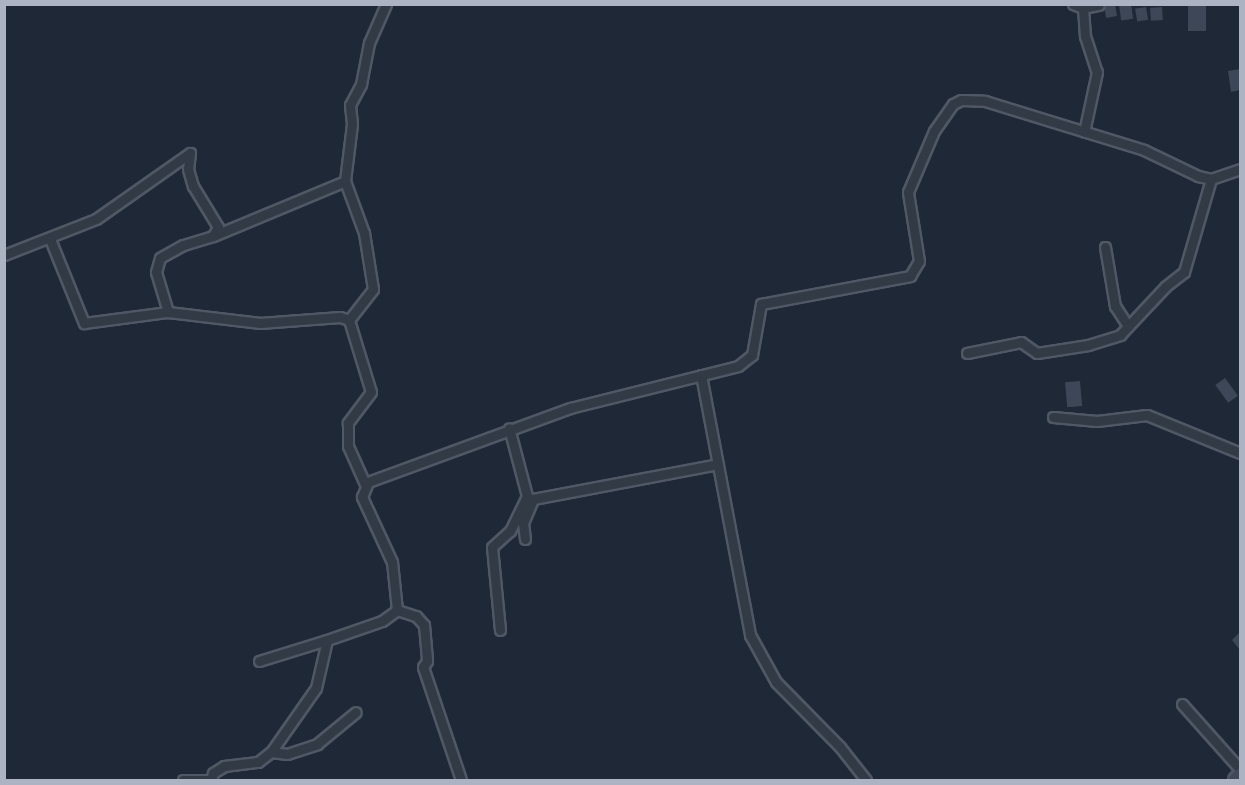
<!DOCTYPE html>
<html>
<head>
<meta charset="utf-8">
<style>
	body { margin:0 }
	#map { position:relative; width:1245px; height:785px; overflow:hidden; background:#1f2836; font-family:Roboto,sans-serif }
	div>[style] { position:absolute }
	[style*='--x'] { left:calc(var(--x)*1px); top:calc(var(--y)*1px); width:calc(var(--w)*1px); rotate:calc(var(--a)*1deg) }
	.building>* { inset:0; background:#3d4758; transform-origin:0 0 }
	.roads { filter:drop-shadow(2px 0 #505765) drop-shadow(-2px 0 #505765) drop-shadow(0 2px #505765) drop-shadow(0 -2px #505765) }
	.street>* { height:9px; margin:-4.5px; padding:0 4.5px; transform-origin:4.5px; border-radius:4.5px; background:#323a46 }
	.secondary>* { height:14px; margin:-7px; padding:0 7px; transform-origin:7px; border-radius:7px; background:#404859 }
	span { translate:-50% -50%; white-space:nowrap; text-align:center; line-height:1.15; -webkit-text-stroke:6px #181f2b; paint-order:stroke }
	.frame { position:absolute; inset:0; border:6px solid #acb4c4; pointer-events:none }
</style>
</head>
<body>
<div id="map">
	<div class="building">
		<div style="clip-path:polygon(1104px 4px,1115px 4px,1117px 16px,1106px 18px)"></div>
		<div style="left:1131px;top:4px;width:15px;height:12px;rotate:82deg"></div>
		<div style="left:1188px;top:4px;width:18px;height:27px"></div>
		<div style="left:1146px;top:7px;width:13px;height:11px;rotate:81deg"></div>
		<div style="left:1162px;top:7px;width:13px;height:12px;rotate:86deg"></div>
		<div style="clip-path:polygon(1240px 69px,1240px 90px,1231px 92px,1228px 71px)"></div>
		<div style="left:1225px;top:378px;width:22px;height:12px;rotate:54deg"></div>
		<div style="left:1080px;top:381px;width:25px;height:15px;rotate:85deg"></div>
		<div style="clip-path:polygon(1240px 632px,1240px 650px,1232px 640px)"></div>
	</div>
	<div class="roads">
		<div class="street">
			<div style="--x:1073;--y:4;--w:11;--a:22"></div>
			<div style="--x:1083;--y:8;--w:28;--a:86"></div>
			<div style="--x:1085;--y:36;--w:38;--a:72"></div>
			<div style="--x:1097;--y:72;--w:61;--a:102.2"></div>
			<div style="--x:1083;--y:8;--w:16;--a:-11"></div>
			<div style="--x:213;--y:236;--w:143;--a:-22.6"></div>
			<div style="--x:50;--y:239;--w:91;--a:68"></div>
			<div style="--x:84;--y:323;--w:85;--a:-7.5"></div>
			<div style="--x:168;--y:312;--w:93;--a:6.8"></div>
			<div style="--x:260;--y:323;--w:80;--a:-4.3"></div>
			<div style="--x:340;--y:317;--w:9;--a:18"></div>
			<div style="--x:349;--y:320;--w:75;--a:73"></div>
			<div style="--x:371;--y:392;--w:39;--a:127"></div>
			<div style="--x:348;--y:423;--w:23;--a:90"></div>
			<div style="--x:348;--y:446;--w:42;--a:65.9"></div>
			<div style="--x:1105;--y:247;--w:60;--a:80.4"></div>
			<div style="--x:1115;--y:306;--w:24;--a:57"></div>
			<div style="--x:4;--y:255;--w:99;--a:-21.4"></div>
			<div style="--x:96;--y:219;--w:115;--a:-35.1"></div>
			<div style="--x:190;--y:153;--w:16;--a:97"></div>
			<div style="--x:188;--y:169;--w:18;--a:74"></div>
			<div style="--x:193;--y:186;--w:48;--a:58.6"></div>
			<div style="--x:218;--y:227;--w:10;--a:119"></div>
			<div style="--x:213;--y:236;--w:31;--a:163"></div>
			<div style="--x:183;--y:245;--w:26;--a:151"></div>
			<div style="--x:160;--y:258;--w:15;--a:106"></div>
			<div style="--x:156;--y:272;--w:42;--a:73.3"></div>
			<div style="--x:349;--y:320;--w:39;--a:-52"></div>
			<div style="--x:373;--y:289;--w:57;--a:-99.1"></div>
			<div style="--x:364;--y:233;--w:55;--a:-110.1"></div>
			<div style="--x:345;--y:181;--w:57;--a:-83"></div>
			<div style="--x:352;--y:124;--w:19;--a:-96"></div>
			<div style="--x:350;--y:105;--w:24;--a:-62"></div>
			<div style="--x:361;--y:84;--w:42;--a:-79"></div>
			<div style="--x:369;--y:43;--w:43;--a:-66.4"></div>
			<div style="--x:967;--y:353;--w:55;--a:-11.5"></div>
			<div style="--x:1021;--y:342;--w:19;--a:35"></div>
			<div style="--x:1037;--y:353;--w:52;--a:-8.9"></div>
			<div style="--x:1088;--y:345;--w:34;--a:-17"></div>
			<div style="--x:1120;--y:335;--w:67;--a:-46.8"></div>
			<div style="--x:1166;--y:286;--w:23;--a:-38"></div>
			<div style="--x:1184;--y:272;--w:97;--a:-73.8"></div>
			<div style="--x:701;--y:375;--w:265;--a:79.3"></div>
			<div style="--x:750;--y:635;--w:54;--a:61"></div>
			<div style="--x:776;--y:682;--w:91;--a:45.4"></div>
			<div style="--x:840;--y:747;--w:42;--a:51.8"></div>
			<div style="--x:1053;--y:417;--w:44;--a:5.2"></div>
			<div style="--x:1097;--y:421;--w:50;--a:-6.8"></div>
			<div style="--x:1147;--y:415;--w:100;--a:22.2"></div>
			<div style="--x:525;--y:539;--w:16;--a:-97"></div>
			<div style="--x:523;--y:523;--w:26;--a:-67"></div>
			<div style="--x:533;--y:499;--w:188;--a:-10.7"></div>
			<div style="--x:397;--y:610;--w:20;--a:18"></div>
			<div style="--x:416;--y:616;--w:12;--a:48"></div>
			<div style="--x:424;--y:625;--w:36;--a:85"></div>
			<div style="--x:427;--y:661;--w:7;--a:124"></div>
			<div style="--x:423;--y:667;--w:119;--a:71.4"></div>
			<div style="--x:500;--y:630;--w:83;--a:-95.5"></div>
			<div style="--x:492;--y:547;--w:24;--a:-42"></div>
			<div style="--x:510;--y:531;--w:39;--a:-64"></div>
			<div style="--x:527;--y:496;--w:70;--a:-104.8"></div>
			<div style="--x:259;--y:661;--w:71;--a:-17.2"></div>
			<div style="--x:1182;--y:704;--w:87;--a:48.3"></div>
			<div style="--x:271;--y:752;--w:16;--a:7"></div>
			<div style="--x:287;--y:754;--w:32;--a:-18"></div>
			<div style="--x:317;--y:744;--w:50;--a:-39.4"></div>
			<div style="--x:183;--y:780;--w:27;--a:0"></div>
			<div style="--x:211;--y:780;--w:7;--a:-74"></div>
			<div style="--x:213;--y:773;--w:13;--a:-32"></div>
			<div style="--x:224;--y:766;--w:34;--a:-7"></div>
			<div style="--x:258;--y:762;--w:16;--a:-38"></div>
			<div style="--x:271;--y:752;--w:78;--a:-54.9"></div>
			<div style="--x:316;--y:688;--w:49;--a:-77.1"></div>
			<div style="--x:327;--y:640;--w:58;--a:-19.1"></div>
			<div style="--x:382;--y:621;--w:19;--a:-36"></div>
			<div style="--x:397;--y:610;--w:48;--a:-95.9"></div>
			<div style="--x:392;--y:562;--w:72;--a:-114.8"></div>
			<div style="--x:362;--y:497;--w:16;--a:-68"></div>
			<div style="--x:368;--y:482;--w:215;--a:-20.1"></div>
			<div style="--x:570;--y:408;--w:173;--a:-14"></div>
			<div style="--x:738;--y:366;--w:18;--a:-38"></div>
			<div style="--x:752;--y:355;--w:52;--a:-80"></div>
			<div style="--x:761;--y:304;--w:152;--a:-10.6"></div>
			<div style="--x:910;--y:276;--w:17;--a:-59"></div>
			<div style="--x:919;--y:261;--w:70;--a:-99.1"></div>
			<div style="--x:908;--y:192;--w:66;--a:-66.9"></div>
			<div style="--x:934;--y:131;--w:33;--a:-55"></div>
			<div style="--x:953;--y:104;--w:9;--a:-27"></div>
			<div style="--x:961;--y:100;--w:24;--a:2"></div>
			<div style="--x:985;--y:101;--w:166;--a:17.1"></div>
			<div style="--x:1144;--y:150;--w:60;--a:25.7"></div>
			<div style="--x:1198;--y:176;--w:13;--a:13"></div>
			<div style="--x:1211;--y:179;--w:31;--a:-19"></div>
		</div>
		<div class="secondary">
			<div style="--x:1236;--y:780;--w:6;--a:-45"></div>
		</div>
	</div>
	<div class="frame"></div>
</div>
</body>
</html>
